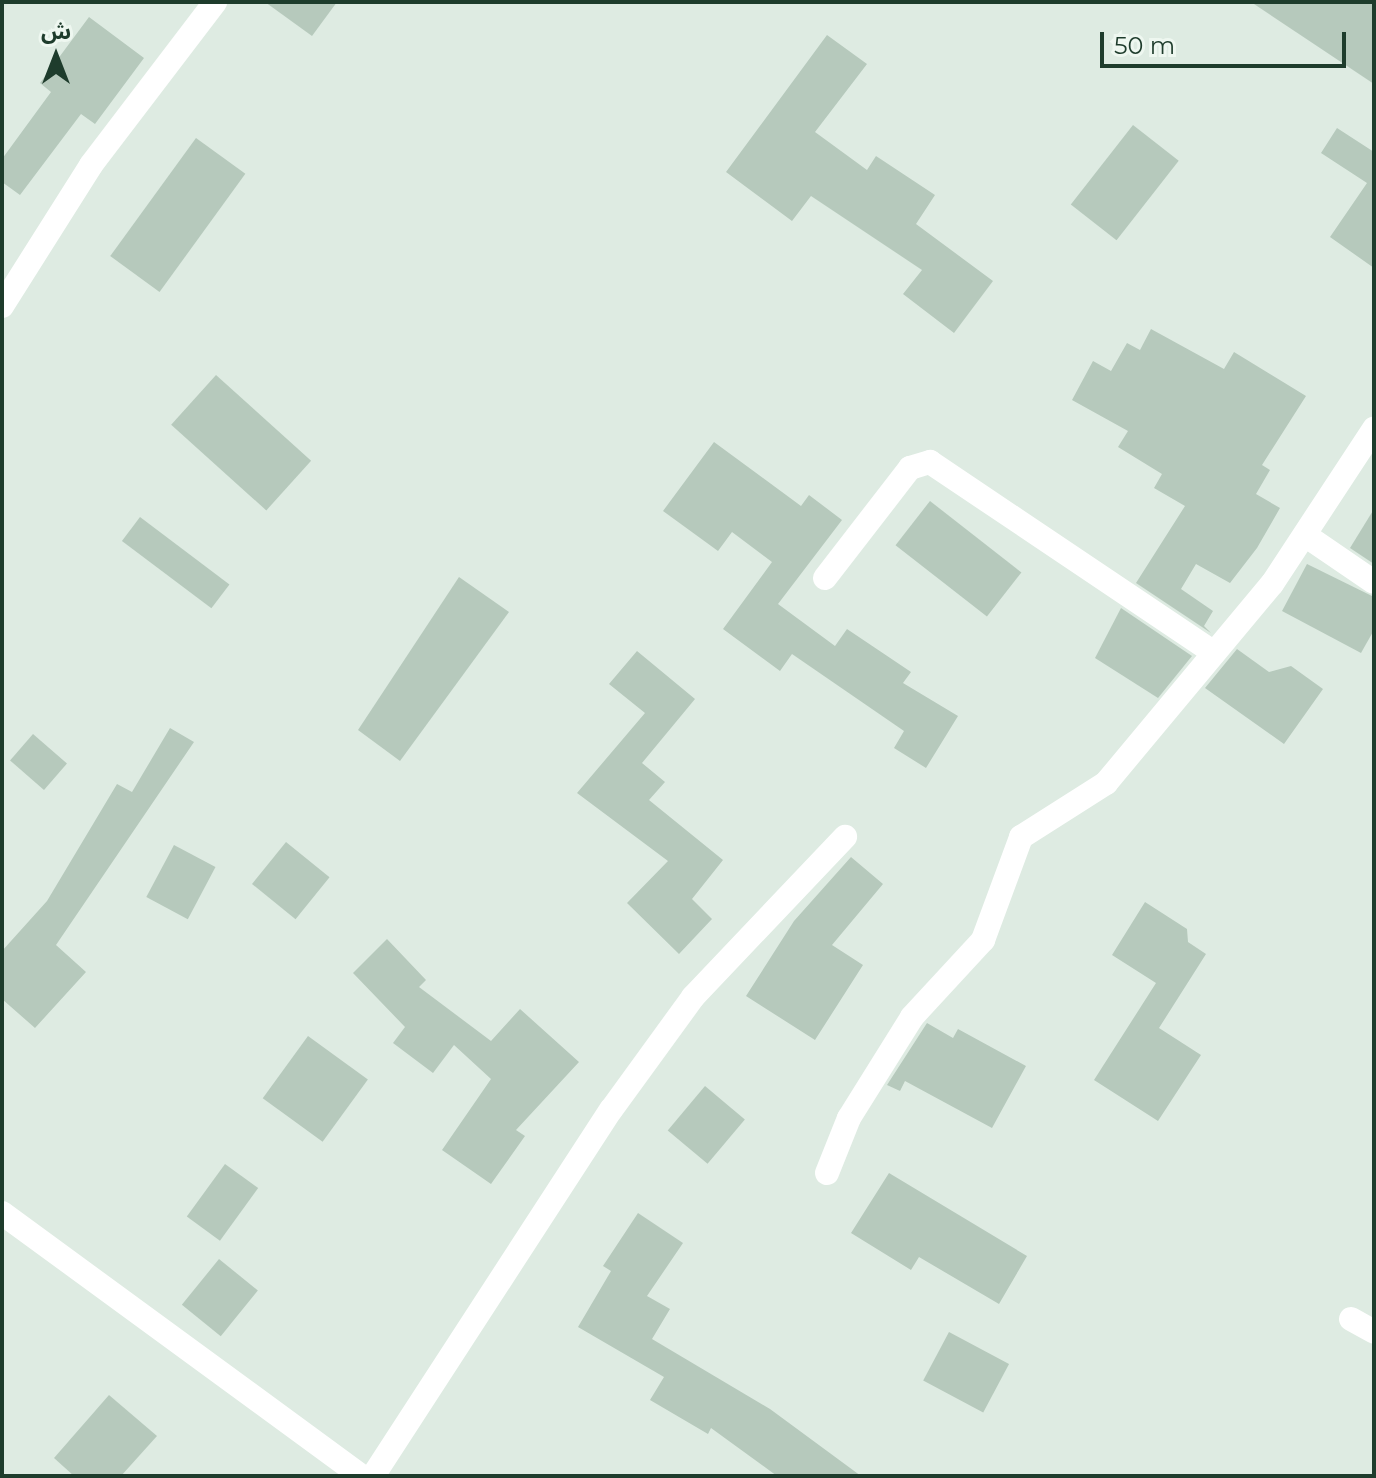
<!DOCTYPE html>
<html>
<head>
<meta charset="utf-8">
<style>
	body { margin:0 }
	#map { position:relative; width:1376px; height:1478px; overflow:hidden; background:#deebe2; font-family:Montserrat,"Noto Sans Arabic",sans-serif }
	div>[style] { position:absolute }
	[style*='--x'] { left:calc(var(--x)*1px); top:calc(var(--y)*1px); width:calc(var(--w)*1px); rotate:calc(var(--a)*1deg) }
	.building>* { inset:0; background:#b6c9bc; transform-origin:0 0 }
	.minor>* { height:24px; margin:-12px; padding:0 12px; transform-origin:12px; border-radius:12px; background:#fff }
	span { translate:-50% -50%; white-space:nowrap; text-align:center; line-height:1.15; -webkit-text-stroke:8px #eef7f0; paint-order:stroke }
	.frame { position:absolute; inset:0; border:4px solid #1e3c2c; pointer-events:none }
	.north { position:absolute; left:16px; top:16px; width:80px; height:80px; -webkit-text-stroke:6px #eef7f0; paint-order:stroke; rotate:0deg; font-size:22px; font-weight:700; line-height:32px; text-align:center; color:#1e3c2c }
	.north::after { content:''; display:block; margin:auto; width:28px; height:36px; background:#1e3c2c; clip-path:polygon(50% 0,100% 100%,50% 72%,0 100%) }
	.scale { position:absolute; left:1100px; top:32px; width:246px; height:36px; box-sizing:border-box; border:4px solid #1e3c2c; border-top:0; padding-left:10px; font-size:24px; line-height:28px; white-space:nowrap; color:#1e3c2c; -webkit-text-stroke:6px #eef7f0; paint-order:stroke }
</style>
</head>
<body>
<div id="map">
	<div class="building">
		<div style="clip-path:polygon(265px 2px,337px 2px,312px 36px)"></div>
		<div style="clip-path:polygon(1251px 2px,1374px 2px,1374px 84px)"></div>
		<div style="clip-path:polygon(89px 17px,144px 58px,95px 124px,81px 114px,20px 195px,2px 182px,2px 159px,51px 92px,40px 83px)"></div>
		<div style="clip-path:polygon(827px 35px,867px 64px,815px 132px,867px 170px,876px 156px,935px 195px,916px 224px,993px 281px,954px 333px,903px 294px,922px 270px,811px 196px,792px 221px,726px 172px)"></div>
		<div style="left:1133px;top:125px;width:58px;height:101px;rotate:38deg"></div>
		<div style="clip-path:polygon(1337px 128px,1374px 152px,1374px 268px,1330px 237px,1367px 183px,1321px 153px)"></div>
		<div style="left:196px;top:138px;width:61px;height:146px;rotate:36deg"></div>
		<div style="clip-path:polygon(1151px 329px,1224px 369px,1234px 352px,1306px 396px,1262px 465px,1270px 470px,1256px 494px,1280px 508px,1257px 548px,1230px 583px,1196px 564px,1181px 589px,1213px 611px,1204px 626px,1211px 633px,1136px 583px,1185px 506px,1154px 488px,1162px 474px,1118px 447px,1128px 431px,1072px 400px,1093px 361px,1111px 371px,1127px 343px,1140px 350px)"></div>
		<div style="left:216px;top:375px;width:128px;height:67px;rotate:42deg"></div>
		<div style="clip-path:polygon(714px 442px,801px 506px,809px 495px,842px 520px,778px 604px,835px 646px,847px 629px,911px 672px,903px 683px,958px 716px,926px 768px,894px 748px,904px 731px,792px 654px,780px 671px,723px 629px,772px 562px,732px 532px,718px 551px,663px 511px)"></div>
		<div style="left:930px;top:501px;width:116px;height:56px;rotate:38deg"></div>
		<div style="clip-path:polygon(1374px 509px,1374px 564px,1350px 548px)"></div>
		<div style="left:140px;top:517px;width:112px;height:30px;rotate:37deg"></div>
		<div style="clip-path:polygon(1307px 564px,1374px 597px,1374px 630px,1361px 653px,1282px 611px)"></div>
		<div style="clip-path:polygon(459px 577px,509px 612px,400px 761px,358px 730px)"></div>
		<div style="clip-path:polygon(1121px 608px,1192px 656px,1158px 698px,1095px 658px)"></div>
		<div style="clip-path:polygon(1237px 649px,1269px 672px,1291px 666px,1323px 689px,1284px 744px,1205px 688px)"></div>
		<div style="clip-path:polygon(637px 651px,695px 699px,642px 763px,665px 782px,649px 800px,723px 860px,692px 899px,712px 919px,679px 954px,627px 903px,668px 861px,577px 793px,645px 713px,609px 684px)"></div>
		<div style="clip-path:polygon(170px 728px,194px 742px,56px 945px,86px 972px,35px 1028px,2px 999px,2px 951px,47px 901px,117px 784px,132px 792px)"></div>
		<div style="left:33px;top:734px;width:45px;height:35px;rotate:41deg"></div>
		<div style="left:286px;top:842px;width:56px;height:54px;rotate:39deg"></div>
		<div style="left:174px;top:845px;width:47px;height:59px;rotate:28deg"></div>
		<div style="clip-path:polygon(851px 857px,883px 884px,832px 945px,863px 965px,815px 1040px,746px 996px,794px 921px)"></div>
		<div style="clip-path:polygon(1145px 902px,1187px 929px,1188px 942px,1206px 954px,1159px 1028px,1201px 1055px,1158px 1121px,1094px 1080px,1156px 983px,1112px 955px)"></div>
		<div style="clip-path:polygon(387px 939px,426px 980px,419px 987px,491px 1041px,520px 1009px,579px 1062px,516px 1130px,525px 1136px,491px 1184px,442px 1150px,491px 1079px,454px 1045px,433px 1073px,393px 1043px,405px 1027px,353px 973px)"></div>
		<div style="clip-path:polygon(927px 1023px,953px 1038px,958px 1029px,1026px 1066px,992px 1128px,905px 1081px,900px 1091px,887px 1085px)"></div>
		<div style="left:308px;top:1036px;width:74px;height:77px;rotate:36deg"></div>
		<div style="left:705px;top:1086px;width:52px;height:58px;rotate:40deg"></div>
		<div style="left:225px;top:1164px;width:41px;height:65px;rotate:36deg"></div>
		<div style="clip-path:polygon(889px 1173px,1027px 1256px,999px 1304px,919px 1257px,911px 1270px,851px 1233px)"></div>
		<div style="clip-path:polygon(638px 1213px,683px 1243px,647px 1296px,670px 1309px,652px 1339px,770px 1409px,861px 1476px,777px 1476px,711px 1428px,708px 1434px,650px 1400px,664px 1377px,578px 1327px,611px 1271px,603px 1266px)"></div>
		<div style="left:219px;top:1259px;width:50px;height:59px;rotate:39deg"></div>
		<div style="left:949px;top:1332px;width:68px;height:55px;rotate:28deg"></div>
		<div style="clip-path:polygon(109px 1395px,157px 1436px,121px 1476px,74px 1476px,54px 1458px)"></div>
	</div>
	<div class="minor">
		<div style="--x:2;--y:306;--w:167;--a:-57.7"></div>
		<div style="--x:91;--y:165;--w:205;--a:-52.7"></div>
		<div style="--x:1305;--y:535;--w:83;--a:34.3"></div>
		<div style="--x:825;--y:578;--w:139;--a:-52.3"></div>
		<div style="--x:910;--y:468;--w:21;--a:-17"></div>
		<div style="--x:930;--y:462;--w:342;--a:33.9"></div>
		<div style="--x:827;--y:1173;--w:59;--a:-68.2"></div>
		<div style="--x:849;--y:1118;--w:119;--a:-58"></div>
		<div style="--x:912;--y:1017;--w:105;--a:-47.3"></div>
		<div style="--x:983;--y:940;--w:110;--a:-69.7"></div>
		<div style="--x:1021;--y:837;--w:101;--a:-32.4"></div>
		<div style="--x:1106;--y:783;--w:259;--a:-50.2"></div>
		<div style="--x:1272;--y:584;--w:186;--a:-56.7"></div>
		<div style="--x:2;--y:1213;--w:445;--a:36.2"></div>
		<div style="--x:1351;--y:1319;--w:26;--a:29"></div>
		<div style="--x:373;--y:1476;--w:437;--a:-57"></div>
		<div style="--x:611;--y:1110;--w:140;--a:-54"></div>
		<div style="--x:693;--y:997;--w:221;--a:-46.5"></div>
	</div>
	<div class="frame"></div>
	<div class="north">ش</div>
	<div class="scale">50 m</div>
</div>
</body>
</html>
